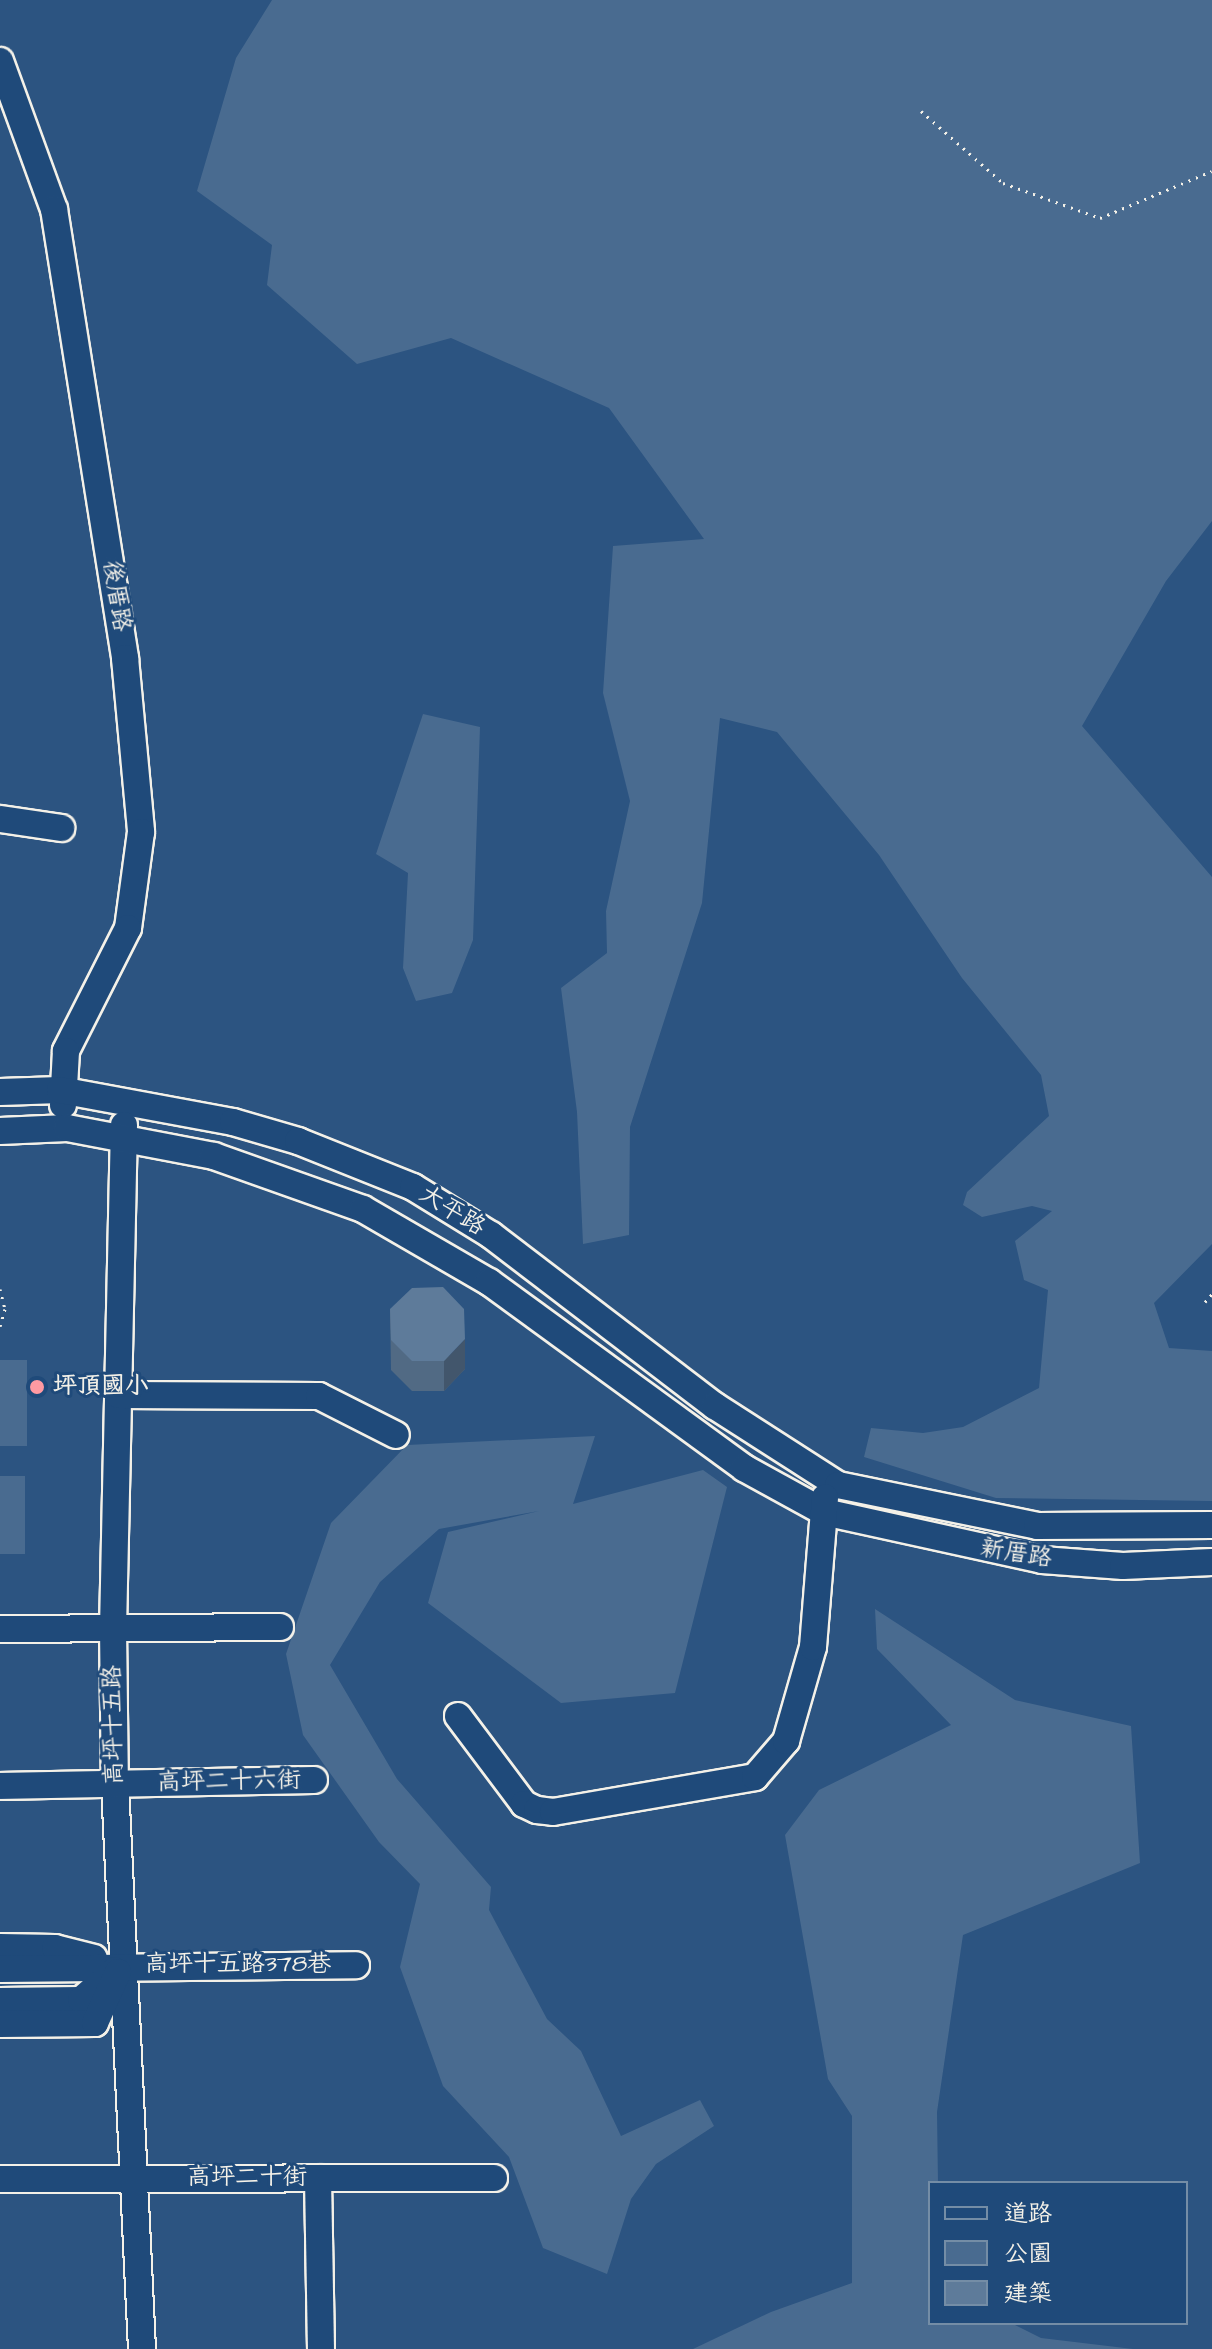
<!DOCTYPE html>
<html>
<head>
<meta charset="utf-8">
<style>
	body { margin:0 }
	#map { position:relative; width:1212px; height:2349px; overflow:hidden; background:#2c5481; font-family:"Architects Daughter","LXGW WenKai TC",sans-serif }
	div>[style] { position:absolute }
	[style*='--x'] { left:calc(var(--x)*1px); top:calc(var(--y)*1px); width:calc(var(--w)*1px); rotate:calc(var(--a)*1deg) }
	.green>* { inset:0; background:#496b90; transform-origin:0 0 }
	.path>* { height:3px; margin-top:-1.5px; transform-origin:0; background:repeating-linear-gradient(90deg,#f4f1e8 0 2px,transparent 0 8px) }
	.roads { filter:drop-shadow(2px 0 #f4f1e8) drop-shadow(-2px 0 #f4f1e8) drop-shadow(0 2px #f4f1e8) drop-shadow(0 -2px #f4f1e8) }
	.minor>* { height:26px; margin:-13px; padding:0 13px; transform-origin:13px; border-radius:13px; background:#1f4a7a }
	.wall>* { inset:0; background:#516a84 }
	.shaded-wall>* { inset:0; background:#42566c }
	.building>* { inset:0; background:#5e7b9a }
	.dots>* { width:22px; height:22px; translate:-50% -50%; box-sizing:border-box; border:4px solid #1f4a7a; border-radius:50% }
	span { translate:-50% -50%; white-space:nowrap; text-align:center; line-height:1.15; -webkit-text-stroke:6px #1f4a7a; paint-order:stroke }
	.street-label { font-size:24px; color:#f4f1e8 }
	.poi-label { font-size:24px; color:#f4f1e8; font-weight:700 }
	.left { translate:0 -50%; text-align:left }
	.legend { position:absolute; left:928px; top:2181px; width:260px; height:144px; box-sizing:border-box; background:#1f4a7a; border:2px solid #748da6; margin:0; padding:10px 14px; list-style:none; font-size:24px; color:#f4f1e8 }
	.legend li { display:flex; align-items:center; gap:16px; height:40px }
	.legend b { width:40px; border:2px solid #748da6 }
</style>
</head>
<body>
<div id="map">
	<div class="green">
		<div style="clip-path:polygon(272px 0,1212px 0,1212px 521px,1166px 581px,1082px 726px,1212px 877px,1212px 1244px,1154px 1303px,1169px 1348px,1212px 1351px,1212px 1501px,996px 1498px,864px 1457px,871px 1428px,923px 1433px,963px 1427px,1039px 1388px,1048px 1290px,1024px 1280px,1015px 1241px,1052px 1211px,1032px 1206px,982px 1217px,963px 1205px,967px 1192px,1049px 1116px,1041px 1075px,962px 978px,879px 855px,777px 732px,720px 718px,702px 903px,630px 1127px,629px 1235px,583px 1244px,577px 1112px,561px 988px,607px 953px,606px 911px,630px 801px,603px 693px,613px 546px,704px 539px,609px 408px,451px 338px,357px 364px,267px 285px,272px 245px,197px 191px,236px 58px)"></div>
		<div style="clip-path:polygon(423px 714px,480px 727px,473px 940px,452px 993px,416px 1001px,403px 968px,408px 873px,376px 854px)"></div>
		<div style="left:0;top:1360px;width:27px;height:86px"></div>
		<div style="clip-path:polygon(595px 1436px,573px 1504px,703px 1470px,727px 1487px,675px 1693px,561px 1703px,428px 1603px,448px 1532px,539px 1511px,439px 1529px,380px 1582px,330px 1665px,397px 1779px,491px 1887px,489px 1910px,547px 2019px,581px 2051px,621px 2136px,700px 2100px,714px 2126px,656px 2164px,631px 2199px,607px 2274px,543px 2248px,509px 2157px,443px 2086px,400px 1967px,420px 1884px,379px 1842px,303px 1735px,286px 1654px,331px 1523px,407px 1445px)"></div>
		<div style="left:0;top:1476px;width:25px;height:78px"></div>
		<div style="clip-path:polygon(875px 1609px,1015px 1700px,1131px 1726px,1140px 1863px,963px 1935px,937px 2112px,938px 2183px,930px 2183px,930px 2323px,1011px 2323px,1041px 2338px,1133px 2349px,693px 2349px,771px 2312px,852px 2283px,852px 2116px,828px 2079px,785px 1835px,819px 1790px,951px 1725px,877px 1649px)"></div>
	</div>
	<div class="path">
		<div style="--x:921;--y:111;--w:109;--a:41.3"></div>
		<div style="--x:1003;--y:183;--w:103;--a:19.8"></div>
		<div style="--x:1100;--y:218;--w:121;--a:-22.8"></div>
		<div style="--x:0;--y:1289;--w:21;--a:76"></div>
		<div style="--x:5;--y:1309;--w:18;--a:106"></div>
		<div style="--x:1205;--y:1302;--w:11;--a:-49"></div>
	</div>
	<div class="roads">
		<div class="minor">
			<div style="--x:0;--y:61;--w:158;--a:70"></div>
			<div style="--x:54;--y:209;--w:455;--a:81"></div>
			<div style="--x:125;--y:658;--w:175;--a:84.7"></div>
			<div style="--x:141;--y:832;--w:97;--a:97.7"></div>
			<div style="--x:128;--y:928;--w:138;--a:116.8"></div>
			<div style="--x:66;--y:1051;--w:54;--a:93.2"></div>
			<div style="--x:0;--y:819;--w:62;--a:8.4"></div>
			<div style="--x:0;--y:1092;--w:60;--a:-1.9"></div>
			<div style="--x:60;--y:1090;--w:176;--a:10.5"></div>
			<div style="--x:233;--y:1122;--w:68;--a:16.3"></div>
			<div style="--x:298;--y:1141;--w:124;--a:21.8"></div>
			<div style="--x:413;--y:1187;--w:92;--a:31.6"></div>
			<div style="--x:491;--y:1235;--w:282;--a:37.4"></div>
			<div style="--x:715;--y:1406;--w:146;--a:32.7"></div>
			<div style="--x:838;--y:1485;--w:203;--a:11.6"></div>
			<div style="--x:1037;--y:1526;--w:175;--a:-0.3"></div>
			<div style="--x:124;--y:1125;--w:503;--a:91.25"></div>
			<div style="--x:113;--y:1628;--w:157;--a:89.3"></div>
			<div style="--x:115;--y:1785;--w:565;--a:87.26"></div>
			<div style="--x:0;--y:1131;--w:67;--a:-2.6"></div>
			<div style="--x:67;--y:1128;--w:150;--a:10.8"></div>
			<div style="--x:214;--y:1156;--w:158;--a:19.6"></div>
			<div style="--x:363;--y:1209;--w:146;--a:30.1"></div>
			<div style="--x:489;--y:1282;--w:316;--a:36.1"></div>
			<div style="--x:744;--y:1468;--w:91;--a:28.8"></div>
			<div style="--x:824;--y:1512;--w:223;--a:12.4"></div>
			<div style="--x:1042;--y:1560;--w:81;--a:4.2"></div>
			<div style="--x:1123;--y:1566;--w:89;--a:-2.6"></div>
			<div style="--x:119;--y:1395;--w:200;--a:0.3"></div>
			<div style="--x:319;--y:1396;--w:86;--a:26.9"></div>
			<div style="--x:0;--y:1629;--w:280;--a:-0.4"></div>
			<div style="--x:458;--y:1716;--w:110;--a:53.1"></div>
			<div style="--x:524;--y:1804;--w:14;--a:25"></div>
			<div style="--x:537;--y:1810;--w:16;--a:7"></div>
			<div style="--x:553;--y:1812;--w:205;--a:-9.8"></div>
			<div style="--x:755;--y:1777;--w:48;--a:-49.3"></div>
			<div style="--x:786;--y:1741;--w:98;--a:-74"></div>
			<div style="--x:813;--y:1647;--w:150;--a:-85.4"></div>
			<div style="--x:0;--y:1786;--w:314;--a:-1.1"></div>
			<div style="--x:0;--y:1947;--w:55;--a:1"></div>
			<div style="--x:55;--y:1948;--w:40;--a:14.4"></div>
			<div style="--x:0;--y:1969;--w:356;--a:-0.6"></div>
			<div style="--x:0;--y:2001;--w:81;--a:-0.7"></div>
			<div style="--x:81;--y:2000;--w:45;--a:-41.4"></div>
			<div style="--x:0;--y:2024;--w:95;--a:-0.6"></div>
			<div style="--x:95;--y:2023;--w:56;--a:-65.7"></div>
			<div style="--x:318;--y:2178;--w:171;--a:89"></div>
			<div style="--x:0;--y:2179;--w:494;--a:-0.1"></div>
		</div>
	</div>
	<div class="wall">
		<div style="clip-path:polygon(390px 1309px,465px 1369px,444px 1391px,412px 1391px,391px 1370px)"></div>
	</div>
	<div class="shaded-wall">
		<div style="clip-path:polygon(465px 1339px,465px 1369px,444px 1391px,444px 1361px)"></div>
	</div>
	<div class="building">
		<div style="clip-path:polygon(443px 1287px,464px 1309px,465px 1339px,444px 1361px,412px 1361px,391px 1340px,390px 1309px,412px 1288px)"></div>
	</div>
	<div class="dots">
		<div style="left:37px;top:1387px;background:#ff9aa2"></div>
	</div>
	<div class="street-label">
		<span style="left:116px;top:596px;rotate:81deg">後厝路</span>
		<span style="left:452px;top:1211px;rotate:32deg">大平路</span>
		<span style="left:1016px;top:1554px;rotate:9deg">新厝路</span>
		<span style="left:114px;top:1725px;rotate:-91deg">高坪十五路</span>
		<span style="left:229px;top:1782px;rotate:-1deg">高坪二十六街</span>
		<span style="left:238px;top:1965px">高坪十五路378巷</span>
		<span style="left:247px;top:2178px">高坪二十街</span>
	</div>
	<div class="poi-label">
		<span class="left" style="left:53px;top:1387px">坪頂國小</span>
	</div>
	<ul class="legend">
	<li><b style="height:10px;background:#1f4a7a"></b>道路</li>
	<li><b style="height:22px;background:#496b90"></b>公園</li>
	<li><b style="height:22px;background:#5e7b9a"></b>建築</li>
	</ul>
</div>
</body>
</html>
